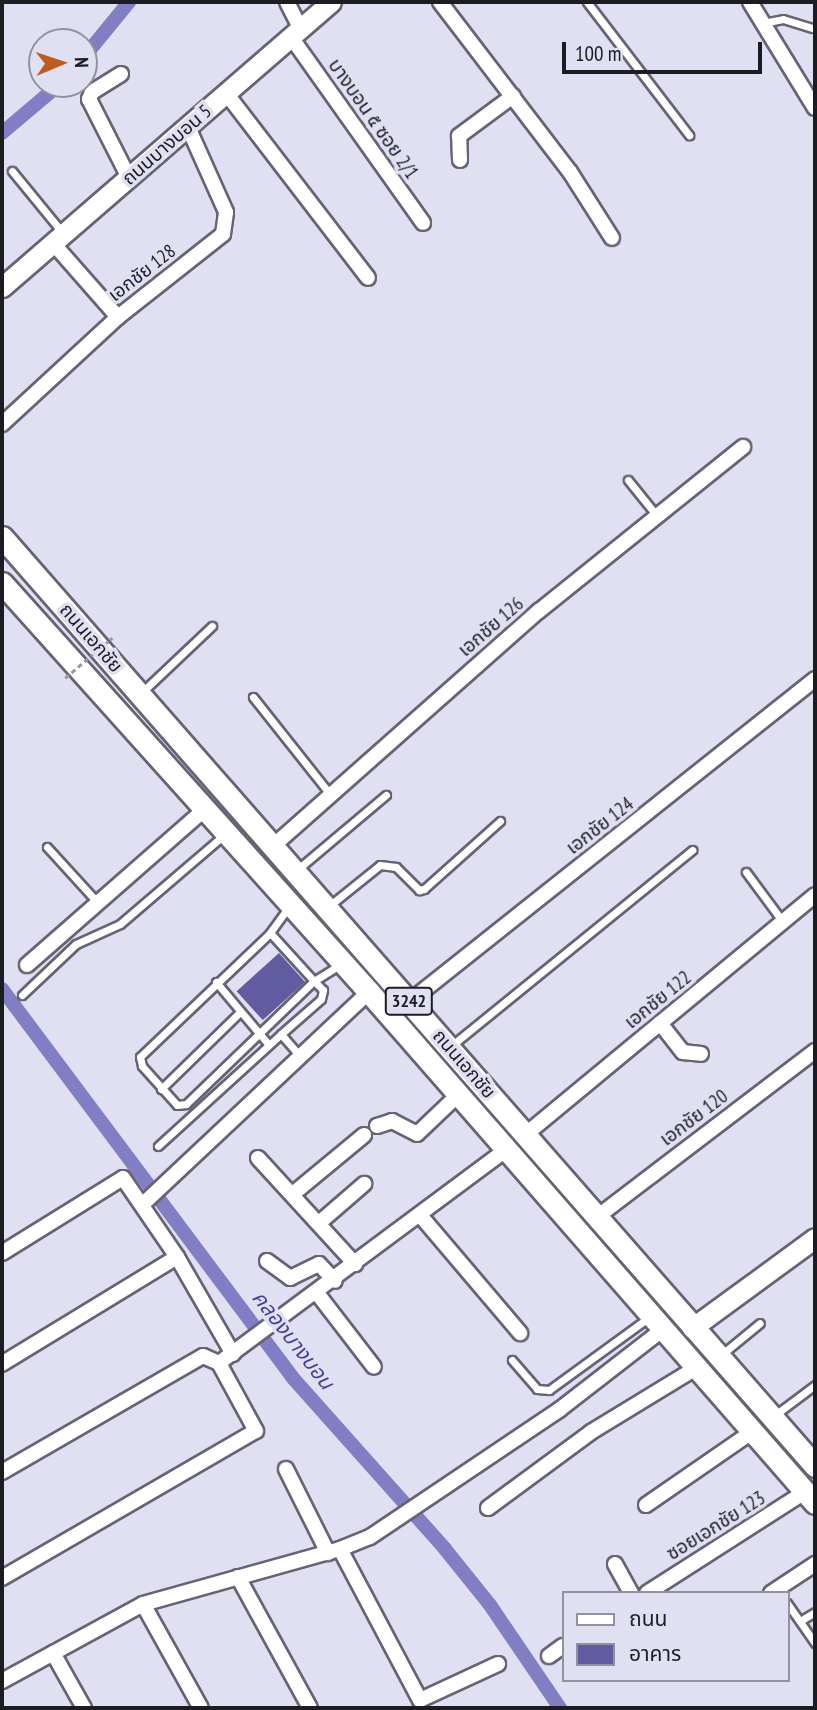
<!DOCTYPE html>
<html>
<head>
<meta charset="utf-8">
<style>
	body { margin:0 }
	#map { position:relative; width:817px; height:1710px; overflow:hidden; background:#e0e0f2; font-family:"PT Sans Narrow","Noto Sans Thai",sans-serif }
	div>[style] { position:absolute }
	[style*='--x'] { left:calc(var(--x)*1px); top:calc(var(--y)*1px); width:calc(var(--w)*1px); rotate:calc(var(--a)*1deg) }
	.canal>* { height:14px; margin:-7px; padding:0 7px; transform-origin:7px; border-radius:7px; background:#827ec4 }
	.building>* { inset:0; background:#615ca0; transform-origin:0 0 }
	.roads { filter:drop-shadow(2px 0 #646473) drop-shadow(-2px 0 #646473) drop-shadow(0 2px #646473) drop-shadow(0 -2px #646473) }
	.lane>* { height:7px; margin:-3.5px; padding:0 3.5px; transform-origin:3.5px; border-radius:3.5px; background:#fff }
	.street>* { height:14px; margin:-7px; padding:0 7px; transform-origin:7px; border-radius:7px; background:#fff }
	.secondary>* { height:19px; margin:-9.5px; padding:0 9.5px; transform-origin:9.5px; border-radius:9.5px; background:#fff }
	.primary>* { height:21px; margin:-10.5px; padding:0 10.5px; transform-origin:10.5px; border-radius:10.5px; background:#fff }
	.path-bridge>* { height:2.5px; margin-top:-1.25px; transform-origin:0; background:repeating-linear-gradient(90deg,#9898a6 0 5px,transparent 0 8.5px) }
	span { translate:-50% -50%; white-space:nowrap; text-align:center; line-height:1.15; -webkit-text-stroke:7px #e0e0f2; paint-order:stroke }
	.shield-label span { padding:2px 5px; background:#e0e0f2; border:2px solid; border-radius:5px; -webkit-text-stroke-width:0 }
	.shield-label { font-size:18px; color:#1c1c23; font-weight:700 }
	.street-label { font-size:19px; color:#1c1c23 }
	.water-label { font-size:21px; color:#4a3e94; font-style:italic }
	.frame { position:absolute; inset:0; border:4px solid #1c1c23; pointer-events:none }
	.legend { position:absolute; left:562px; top:1591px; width:228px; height:91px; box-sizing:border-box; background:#e0e0f2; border:2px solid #92929f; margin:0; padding:9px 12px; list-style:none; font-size:21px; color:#1c1c23 }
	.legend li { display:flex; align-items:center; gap:14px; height:35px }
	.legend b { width:35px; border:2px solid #92929f }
	.north { position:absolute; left:28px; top:28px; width:70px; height:70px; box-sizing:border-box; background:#e0e0f2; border:2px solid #92929f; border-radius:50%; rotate:88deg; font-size:19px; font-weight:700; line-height:28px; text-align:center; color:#1c1c23 }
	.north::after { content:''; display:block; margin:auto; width:24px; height:32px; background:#bd5b21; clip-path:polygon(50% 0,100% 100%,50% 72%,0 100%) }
	.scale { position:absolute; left:562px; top:42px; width:200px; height:32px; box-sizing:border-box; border:4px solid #1c1c23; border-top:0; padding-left:9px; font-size:21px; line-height:24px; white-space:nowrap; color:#1c1c23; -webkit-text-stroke:5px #e0e0f2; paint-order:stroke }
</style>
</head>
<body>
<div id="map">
	<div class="canal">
		<div style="--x:84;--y:57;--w:71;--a:-50.7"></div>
		<div style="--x:2;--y:133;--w:76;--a:-40.2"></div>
		<div style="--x:2;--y:989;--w:484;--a:53.2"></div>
		<div style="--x:292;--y:1377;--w:230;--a:48.3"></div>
		<div style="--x:445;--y:1549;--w:72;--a:51.2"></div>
		<div style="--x:490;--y:1605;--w:125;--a:55.8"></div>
	</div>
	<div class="building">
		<div style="left:279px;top:953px;width:39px;height:57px;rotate:48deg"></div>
	</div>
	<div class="roads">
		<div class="lane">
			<div style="--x:587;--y:2;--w:168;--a:52.5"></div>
			<div style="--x:763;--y:23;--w:20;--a:-11"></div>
			<div style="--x:783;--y:19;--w:31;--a:17"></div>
			<div style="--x:12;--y:171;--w:79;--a:50.7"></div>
			<div style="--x:628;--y:480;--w:46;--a:51.1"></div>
			<div style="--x:140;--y:694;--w:99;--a:-43.4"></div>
			<div style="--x:253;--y:697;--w:124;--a:51.6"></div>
			<div style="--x:47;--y:847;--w:76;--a:47.7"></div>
			<div style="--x:298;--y:869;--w:115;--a:-40.1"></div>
			<div style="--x:746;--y:872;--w:62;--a:53.5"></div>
			<div style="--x:329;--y:906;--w:65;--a:-38.8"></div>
			<div style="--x:380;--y:865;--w:16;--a:7"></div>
			<div style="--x:396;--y:867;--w:33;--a:45"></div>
			<div style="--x:419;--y:890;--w:5;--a:-11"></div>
			<div style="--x:424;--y:889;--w:102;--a:-41.8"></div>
			<div style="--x:269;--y:934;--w:34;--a:-54"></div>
			<div style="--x:216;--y:982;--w:82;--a:49.9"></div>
			<div style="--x:22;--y:995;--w:74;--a:-43.4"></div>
			<div style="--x:76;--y:944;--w:48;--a:-24.4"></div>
			<div style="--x:120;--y:924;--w:137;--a:-40.6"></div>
			<div style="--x:451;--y:1046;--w:311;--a:-39.1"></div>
			<div style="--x:300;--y:1056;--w:29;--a:-131"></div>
			<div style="--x:281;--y:1034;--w:53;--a:-41.2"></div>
			<div style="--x:321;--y:999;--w:9;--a:-77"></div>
			<div style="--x:323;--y:990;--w:13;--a:-135"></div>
			<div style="--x:314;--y:981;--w:62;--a:-132.4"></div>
			<div style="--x:272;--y:935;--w:3;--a:-162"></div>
			<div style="--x:269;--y:934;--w:178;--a:136.4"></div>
			<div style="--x:140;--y:1057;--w:9;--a:77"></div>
			<div style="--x:142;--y:1066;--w:52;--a:48.1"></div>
			<div style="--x:177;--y:1105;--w:9;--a:-6"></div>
			<div style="--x:186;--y:1104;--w:178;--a:-43.9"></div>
			<div style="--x:314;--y:981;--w:31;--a:-32"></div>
			<div style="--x:161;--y:1089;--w:110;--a:-44.3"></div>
			<div style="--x:158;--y:1146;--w:166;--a:-42.3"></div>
			<div style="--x:721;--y:1355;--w:50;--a:-39.4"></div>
			<div style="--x:512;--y:1360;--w:38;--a:49"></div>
			<div style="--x:537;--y:1389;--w:12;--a:5"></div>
			<div style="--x:549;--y:1390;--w:126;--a:-36"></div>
			<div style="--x:775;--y:1415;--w:50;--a:-36.9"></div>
			<div style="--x:787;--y:1603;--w:49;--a:55"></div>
			<div style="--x:800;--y:1621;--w:17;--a:-31"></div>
		</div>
		<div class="street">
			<div style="--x:287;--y:2;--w:30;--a:63"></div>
			<div style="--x:440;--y:2;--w:214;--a:52.6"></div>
			<div style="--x:570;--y:172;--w:78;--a:57.5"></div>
			<div style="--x:750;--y:2;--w:124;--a:58.5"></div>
			<div style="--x:291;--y:37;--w:228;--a:54.6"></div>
			<div style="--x:121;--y:74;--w:34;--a:148"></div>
			<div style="--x:92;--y:92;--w:8;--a:113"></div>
			<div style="--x:89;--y:99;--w:89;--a:63.1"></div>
			<div style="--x:226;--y:93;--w:233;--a:52.5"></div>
			<div style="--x:460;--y:160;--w:24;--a:-92"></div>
			<div style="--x:459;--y:136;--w:67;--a:-36.5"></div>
			<div style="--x:52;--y:242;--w:100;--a:48.7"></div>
			<div style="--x:2;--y:424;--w:158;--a:-42.7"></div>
			<div style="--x:118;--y:317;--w:134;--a:-38.3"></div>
			<div style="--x:223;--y:234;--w:22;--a:-82"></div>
			<div style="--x:226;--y:212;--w:93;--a:-114.1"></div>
			<div style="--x:273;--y:846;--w:355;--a:-41.5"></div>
			<div style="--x:539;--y:611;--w:262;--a:-38.8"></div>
			<div style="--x:27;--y:965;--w:235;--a:-41.2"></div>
			<div style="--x:409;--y:1002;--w:519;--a:-38.5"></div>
			<div style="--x:660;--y:1023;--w:37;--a:52"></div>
			<div style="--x:683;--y:1052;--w:18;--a:6"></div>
			<div style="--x:377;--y:1126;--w:16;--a:-18"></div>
			<div style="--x:392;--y:1121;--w:28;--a:27"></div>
			<div style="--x:417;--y:1134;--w:58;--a:-43.6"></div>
			<div style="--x:525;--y:1135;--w:376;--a:-39.6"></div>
			<div style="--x:258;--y:1158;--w:144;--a:47.5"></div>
			<div style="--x:294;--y:1193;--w:91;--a:-39.6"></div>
			<div style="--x:143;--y:1204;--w:310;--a:-43.2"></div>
			<div style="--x:420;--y:1215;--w:155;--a:49.7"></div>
			<div style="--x:597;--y:1217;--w:274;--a:-37.3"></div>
			<div style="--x:319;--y:1223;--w:60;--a:-40.9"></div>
			<div style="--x:2;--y:1253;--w:142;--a:-31.8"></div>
			<div style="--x:123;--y:1178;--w:96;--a:55.6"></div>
			<div style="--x:177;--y:1257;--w:205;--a:148.6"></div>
			<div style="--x:177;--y:1257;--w:112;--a:60"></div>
			<div style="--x:267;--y:1261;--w:29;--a:36"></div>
			<div style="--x:290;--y:1278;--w:32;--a:-26"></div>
			<div style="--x:319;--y:1264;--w:23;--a:47"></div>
			<div style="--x:317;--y:1293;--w:93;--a:52.4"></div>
			<div style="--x:286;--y:1469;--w:94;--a:63.4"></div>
			<div style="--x:2;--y:1472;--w:232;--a:-30"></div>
			<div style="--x:203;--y:1356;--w:17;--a:24"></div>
			<div style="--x:219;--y:1363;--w:359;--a:-36.6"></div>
			<div style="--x:646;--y:1505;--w:129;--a:-34.6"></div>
			<div style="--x:488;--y:1508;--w:128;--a:-36.4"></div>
			<div style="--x:591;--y:1432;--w:123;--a:-31.4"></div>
			<div style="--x:340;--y:1549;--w:171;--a:62.1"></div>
			<div style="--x:420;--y:1700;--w:86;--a:-24.8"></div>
			<div style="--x:615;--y:1564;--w:33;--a:61"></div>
			<div style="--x:238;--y:1577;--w:149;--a:61.2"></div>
			<div style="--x:2;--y:1578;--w:293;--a:-30.1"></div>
			<div style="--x:256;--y:1431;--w:77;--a:-118.6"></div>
			<div style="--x:647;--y:1593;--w:188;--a:-32.6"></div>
			<div style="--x:771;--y:1593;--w:53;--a:-33.4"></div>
			<div style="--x:143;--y:1604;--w:119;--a:60.9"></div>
			<div style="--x:53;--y:1653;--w:63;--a:60.6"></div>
			<div style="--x:549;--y:1656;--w:17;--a:-36"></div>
			<div style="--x:2;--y:1681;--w:161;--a:-28.6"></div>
			<div style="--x:143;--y:1604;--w:205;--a:-15.6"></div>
			<div style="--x:340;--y:1549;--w:32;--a:-22"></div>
			<div style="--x:370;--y:1537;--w:228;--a:-33.9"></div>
			<div style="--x:559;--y:1410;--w:130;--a:-37.8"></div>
		</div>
		<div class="secondary">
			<div style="--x:2;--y:287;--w:435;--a:-40.9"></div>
			<div style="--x:692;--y:1328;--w:152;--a:-36.2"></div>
		</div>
		<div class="primary">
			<div style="--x:2;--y:537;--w:1235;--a:48.81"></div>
			<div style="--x:2;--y:583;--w:550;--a:48.1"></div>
			<div style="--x:369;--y:992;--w:678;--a:48.89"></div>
		</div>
	</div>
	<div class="path-bridge">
		<div style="--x:65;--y:678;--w:62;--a:-40.4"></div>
	</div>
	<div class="shield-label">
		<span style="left:409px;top:1001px">3242</span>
	</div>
	<div class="street-label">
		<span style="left:373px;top:119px;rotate:55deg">บางบอน ๕ ซอย 2/1</span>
		<span style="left:167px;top:145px;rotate:-41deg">ถนนบางบอน 5</span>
		<span style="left:142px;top:273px;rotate:-38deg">เอกชัย 128</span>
		<span style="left:491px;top:627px;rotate:-41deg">เอกชัย 126</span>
		<span style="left:91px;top:638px;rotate:49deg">ถนนเอกชัย</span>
		<span style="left:600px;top:826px;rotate:-38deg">เอกชัย 124</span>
		<span style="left:658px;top:1000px;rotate:-39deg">เอกชัย 122</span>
		<span style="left:464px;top:1064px;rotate:49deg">ถนนเอกชัย</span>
		<span style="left:694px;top:1118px;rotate:-37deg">เอกชัย 120</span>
		<span style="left:716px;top:1526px;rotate:-32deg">ซอยเอกชัย 123</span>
	</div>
	<div class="water-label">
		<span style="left:293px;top:1340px;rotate:52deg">คลองบางบอน</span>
	</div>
	<div class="frame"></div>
	<ul class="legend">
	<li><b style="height:9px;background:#fff"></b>ถนน</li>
	<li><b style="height:19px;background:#615ca0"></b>อาคาร</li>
	</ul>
	<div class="north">N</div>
	<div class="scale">100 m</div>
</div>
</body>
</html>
